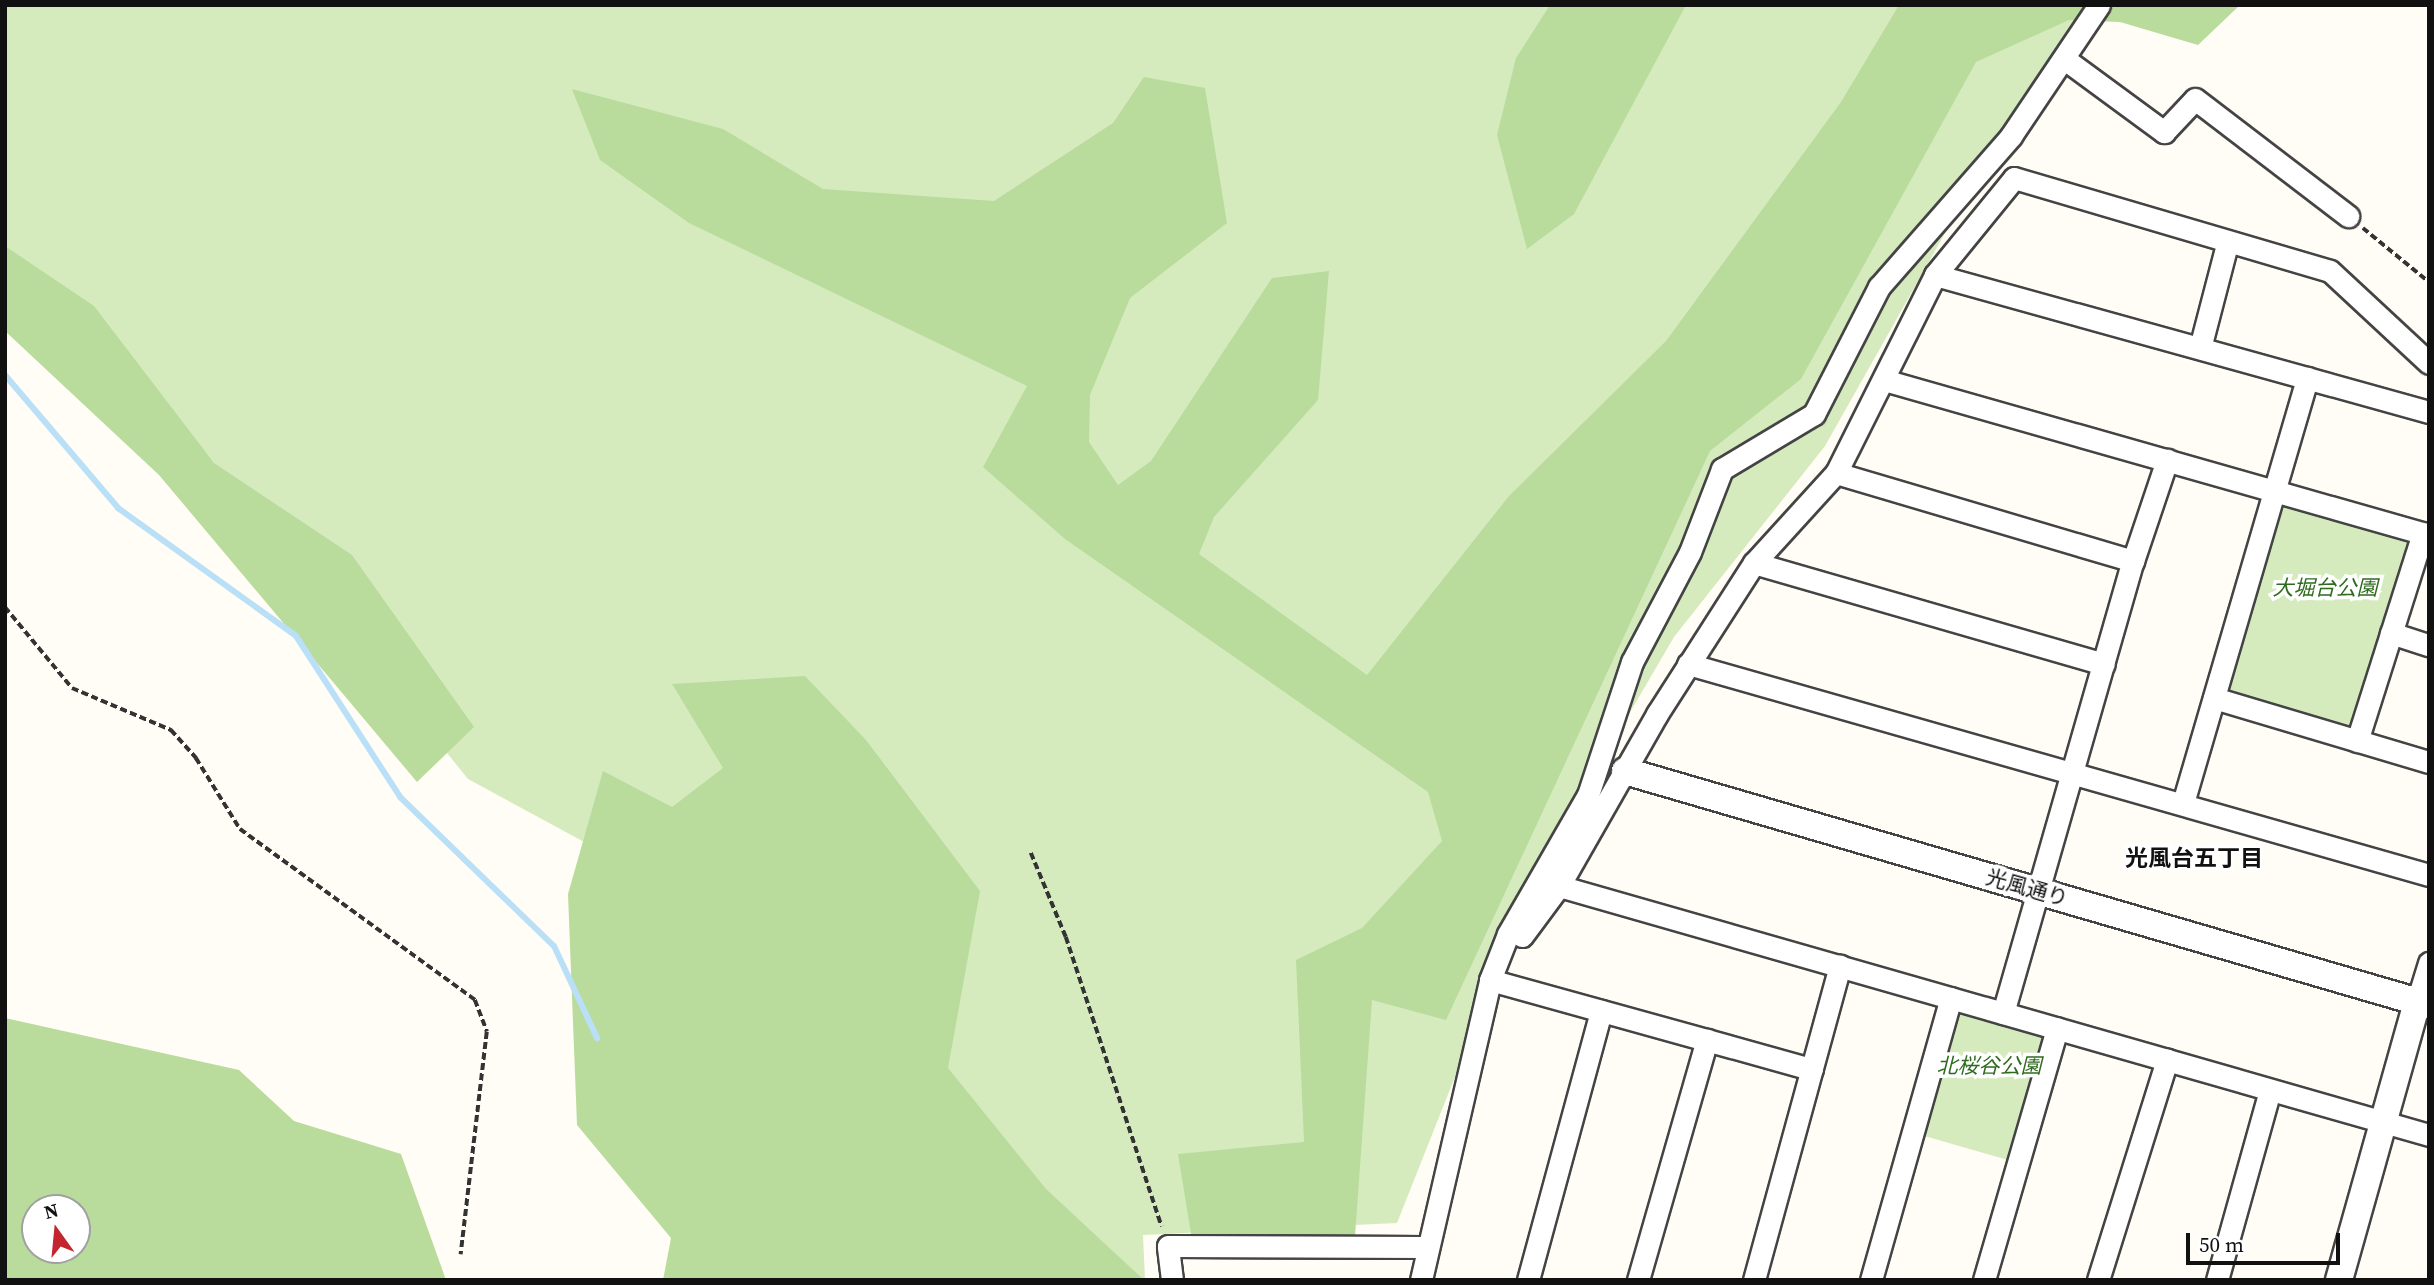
<!DOCTYPE html>
<html>
<head>
<meta charset="utf-8">
<style>
	body { margin:0 }
	#map { position:relative; width:2434px; height:1285px; overflow:hidden; background:#fffdf5; font-family:"Source Serif 4","Noto Sans JP",serif }
	div>[style] { position:absolute }
	[style*='--x'] { left:calc(var(--x)*1px); top:calc(var(--y)*1px); width:calc(var(--w)*1px); rotate:calc(var(--a)*1deg) }
	.green>* { inset:0; background:#d5ebbd; transform-origin:0 0 }
	.forest>* { inset:0; background:#b9dc9c }
	.stream>* { height:6px; margin:-3px; padding:0 3px; transform-origin:3px; border-radius:3px; background:#b9e0f7 }
	.path>* { height:3.5px; margin-top:-1.75px; transform-origin:0; background:repeating-linear-gradient(90deg,#333 0 7px,transparent 0 10.5px) }
	.roads { filter:drop-shadow(2px 0 #444) drop-shadow(-2px 0 #444) drop-shadow(0 2px #444) drop-shadow(0 -2px #444) }
	.minor>* { height:21px; margin:-10.5px; padding:0 10.5px; transform-origin:10.5px; border-radius:10.5px; background:#fff }
	.tertiary>* { height:26px; margin:-13px; padding:0 13px; transform-origin:13px; border-radius:13px; background:#fff }
	span { translate:-50% -50%; white-space:nowrap; text-align:center; line-height:1.15; -webkit-text-stroke:7px #fff; paint-order:stroke }
	.park-label { font-size:21px; color:#2f6b1f; font-style:italic }
	.street-label { font-size:21px; color:#111 }
	.neighbourhood-label { font-size:23px; color:#111; font-weight:700 }
	.frame { position:absolute; inset:0; border:7px solid #111; pointer-events:none }
	.north { position:absolute; left:21px; top:1194px; width:70px; height:70px; box-sizing:border-box; background:#fff; border:2px solid #a0a0a0; border-radius:50%; rotate:345deg; font-size:19px; font-weight:700; line-height:28px; text-align:center; color:#111 }
	.north::after { content:''; display:block; margin:auto; width:24px; height:32px; background:#c4262e; clip-path:polygon(50% 0,100% 100%,50% 72%,0 100%) }
	.scale { position:absolute; left:2186px; top:1233px; width:154px; height:32px; box-sizing:border-box; border:4px solid #111; border-top:0; padding-left:9px; font-size:21px; line-height:24px; white-space:nowrap; color:#111; -webkit-text-stroke:5px #fff; paint-order:stroke }
</style>
</head>
<body>
<div id="map">
	<div class="green">
		<div style="clip-path:polygon(5px 5px,2095px 5px,2010px 118px,1825px 446px,1674px 637px,1535px 875px,1397px 1223px,1143px 1235px,1145px 1280px,742px 1280px,623px 863px,468px 779px,214px 463px,5px 283px)"></div>
		<div style="left:2275px;top:489px;width:154px;height:218px;rotate:17deg"></div>
		<div style="left:1951px;top:998px;width:110px;height:140px;rotate:16deg"></div>
	</div>
	<div class="forest">
		<div style="clip-path:polygon(1550px 5px,1686px 5px,1574px 214px,1527px 249px,1497px 135px,1516px 58px)"></div>
		<div style="clip-path:polygon(1899px 5px,2240px 5px,2198px 45px,2120px 22px,2069px 20px,1976px 62px,1801px 379px,1710px 451px,1446px 1020px,1372px 1000px,1355px 1236px,1191px 1234px,1178px 1154px,1304px 1142px,1296px 960px,1362px 928px,1442px 841px,1428px 792px,1065px 539px,983px 467px,1027px 386px,689px 223px,600px 160px,572px 89px,723px 129px,823px 189px,994px 201px,1113px 123px,1144px 77px,1205px 88px,1227px 223px,1130px 298px,1090px 395px,1089px 442px,1118px 485px,1151px 461px,1272px 278px,1329px 271px,1318px 400px,1214px 517px,1199px 554px,1367px 675px,1509px 496px,1666px 341px,1841px 102px)"></div>
		<div style="clip-path:polygon(5px 246px,94px 306px,214px 463px,352px 555px,474px 727px,417px 782px,159px 475px,5px 331px)"></div>
		<div style="clip-path:polygon(805px 676px,866px 740px,980px 891px,948px 1068px,1046px 1189px,1144px 1280px,663px 1280px,671px 1238px,577px 1125px,568px 894px,603px 771px,672px 807px,723px 768px,672px 684px)"></div>
		<div style="clip-path:polygon(evenodd,5px 1018px,239px 1070px,294px 1121px,401px 1154px,446px 1280px,5px 1280px,5px 1018px,77px 1208px,77px 1250px,35px 1250px,35px 1208px,77px 1208px)"></div>
	</div>
	<div class="stream">
		<div style="--x:5;--y:375;--w:175;--a:49.6"></div>
		<div style="--x:118;--y:508;--w:219;--a:35.7"></div>
		<div style="--x:296;--y:636;--w:192;--a:57.1"></div>
		<div style="--x:400;--y:797;--w:214;--a:44.1"></div>
		<div style="--x:554;--y:946;--w:102;--a:64.9"></div>
	</div>
	<div class="path">
		<div style="--x:2363;--y:228;--w:85;--a:39.3"></div>
		<div style="--x:5;--y:607;--w:105;--a:50.4"></div>
		<div style="--x:72;--y:688;--w:108;--a:23"></div>
		<div style="--x:171;--y:730;--w:38;--a:48"></div>
		<div style="--x:196;--y:758;--w:84;--a:58.2"></div>
		<div style="--x:240;--y:829;--w:291;--a:36"></div>
		<div style="--x:475;--y:1000;--w:34;--a:69"></div>
		<div style="--x:487;--y:1032;--w:224;--a:96.7"></div>
		<div style="--x:1031;--y:853;--w:91;--a:67.4"></div>
		<div style="--x:1066;--y:937;--w:305;--a:71.7"></div>
	</div>
	<div class="roads">
		<div class="minor">
			<div style="--x:2066;--y:60;--w:122;--a:36.3"></div>
			<div style="--x:2164;--y:132;--w:45;--a:-46.8"></div>
			<div style="--x:2195;--y:99;--w:193;--a:37.4"></div>
			<div style="--x:1935;--y:275;--w:513;--a:15.5"></div>
			<div style="--x:2200;--y:348;--w:107;--a:-75.4"></div>
			<div style="--x:1884;--y:380;--w:567;--a:15.88"></div>
			<div style="--x:1836;--y:473;--w:310;--a:16.5"></div>
			<div style="--x:1754;--y:563;--w:364;--a:16.1"></div>
			<div style="--x:2391;--y:633;--w:40;--a:18"></div>
			<div style="--x:1688;--y:664;--w:770;--a:15.89"></div>
			<div style="--x:2214;--y:698;--w:224;--a:16.6"></div>
			<div style="--x:2357;--y:741;--w:218;--a:-72.4"></div>
			<div style="--x:2183;--y:803;--w:443;--a:-73.7"></div>
			<div style="--x:1559;--y:886;--w:905;--a:15.97"></div>
			<div style="--x:1522;--y:936;--w:62;--a:-53.5"></div>
			<div style="--x:1559;--y:886;--w:198;--a:-60.3"></div>
			<div style="--x:1657;--y:714;--w:179;--a:-57.3"></div>
			<div style="--x:1754;--y:563;--w:122;--a:-47.7"></div>
			<div style="--x:1836;--y:473;--w:221;--a:-63.4"></div>
			<div style="--x:1935;--y:275;--w:125;--a:-50.8"></div>
			<div style="--x:2014;--y:178;--w:329;--a:16.4"></div>
			<div style="--x:2330;--y:271;--w:135;--a:42.9"></div>
			<div style="--x:1490;--y:980;--w:334;--a:15.5"></div>
			<div style="--x:2417;--y:1002;--w:41;--a:-72.9"></div>
			<div style="--x:2003;--y:1013;--w:470;--a:-74"></div>
			<div style="--x:2133;--y:561;--w:107;--a:-71.4"></div>
			<div style="--x:1172;--y:1280;--w:34;--a:-97"></div>
			<div style="--x:1168;--y:1246;--w:257;--a:0.2"></div>
			<div style="--x:1421;--y:1280;--w:308;--a:-77"></div>
			<div style="--x:1490;--y:980;--w:49;--a:-68.6"></div>
			<div style="--x:1508;--y:934;--w:160;--a:-60.1"></div>
			<div style="--x:1588;--y:795;--w:140;--a:-71.7"></div>
			<div style="--x:1632;--y:662;--w:124;--a:-62.2"></div>
			<div style="--x:1690;--y:552;--w:89;--a:-68.9"></div>
			<div style="--x:1722;--y:469;--w:107;--a:-30.9"></div>
			<div style="--x:1814;--y:414;--w:143;--a:-62.9"></div>
			<div style="--x:1879;--y:287;--w:201;--a:-48.8"></div>
			<div style="--x:2011;--y:136;--w:158;--a:-56.1"></div>
			<div style="--x:1528;--y:1280;--w:279;--a:-74.8"></div>
			<div style="--x:1638;--y:1280;--w:250;--a:-74"></div>
			<div style="--x:1754;--y:1280;--w:326;--a:-74.7"></div>
			<div style="--x:1871;--y:1280;--w:293;--a:-74.2"></div>
			<div style="--x:1984;--y:1280;--w:262;--a:-73.8"></div>
			<div style="--x:2098;--y:1280;--w:231;--a:-72.6"></div>
			<div style="--x:2217;--y:1280;--w:197;--a:-74.4"></div>
		</div>
		<div class="tertiary">
			<div style="--x:1625;--y:771;--w:837;--a:16.23"></div>
			<div style="--x:2339;--y:1280;--w:289;--a:-74.3"></div>
		</div>
	</div>
	<div class="park-label">
		<span style="left:2325px;top:588px">大堀台公園</span>
		<span style="left:1989px;top:1066px">北桜谷公園</span>
	</div>
	<div class="street-label">
		<span style="left:2027px;top:888px;rotate:16deg">光風通り</span>
	</div>
	<div class="neighbourhood-label">
		<span style="left:2194px;top:858px">光風台五丁目</span>
	</div>
	<div class="frame"></div>
	<div class="north">N</div>
	<div class="scale">50 m</div>
</div>
</body>
</html>
